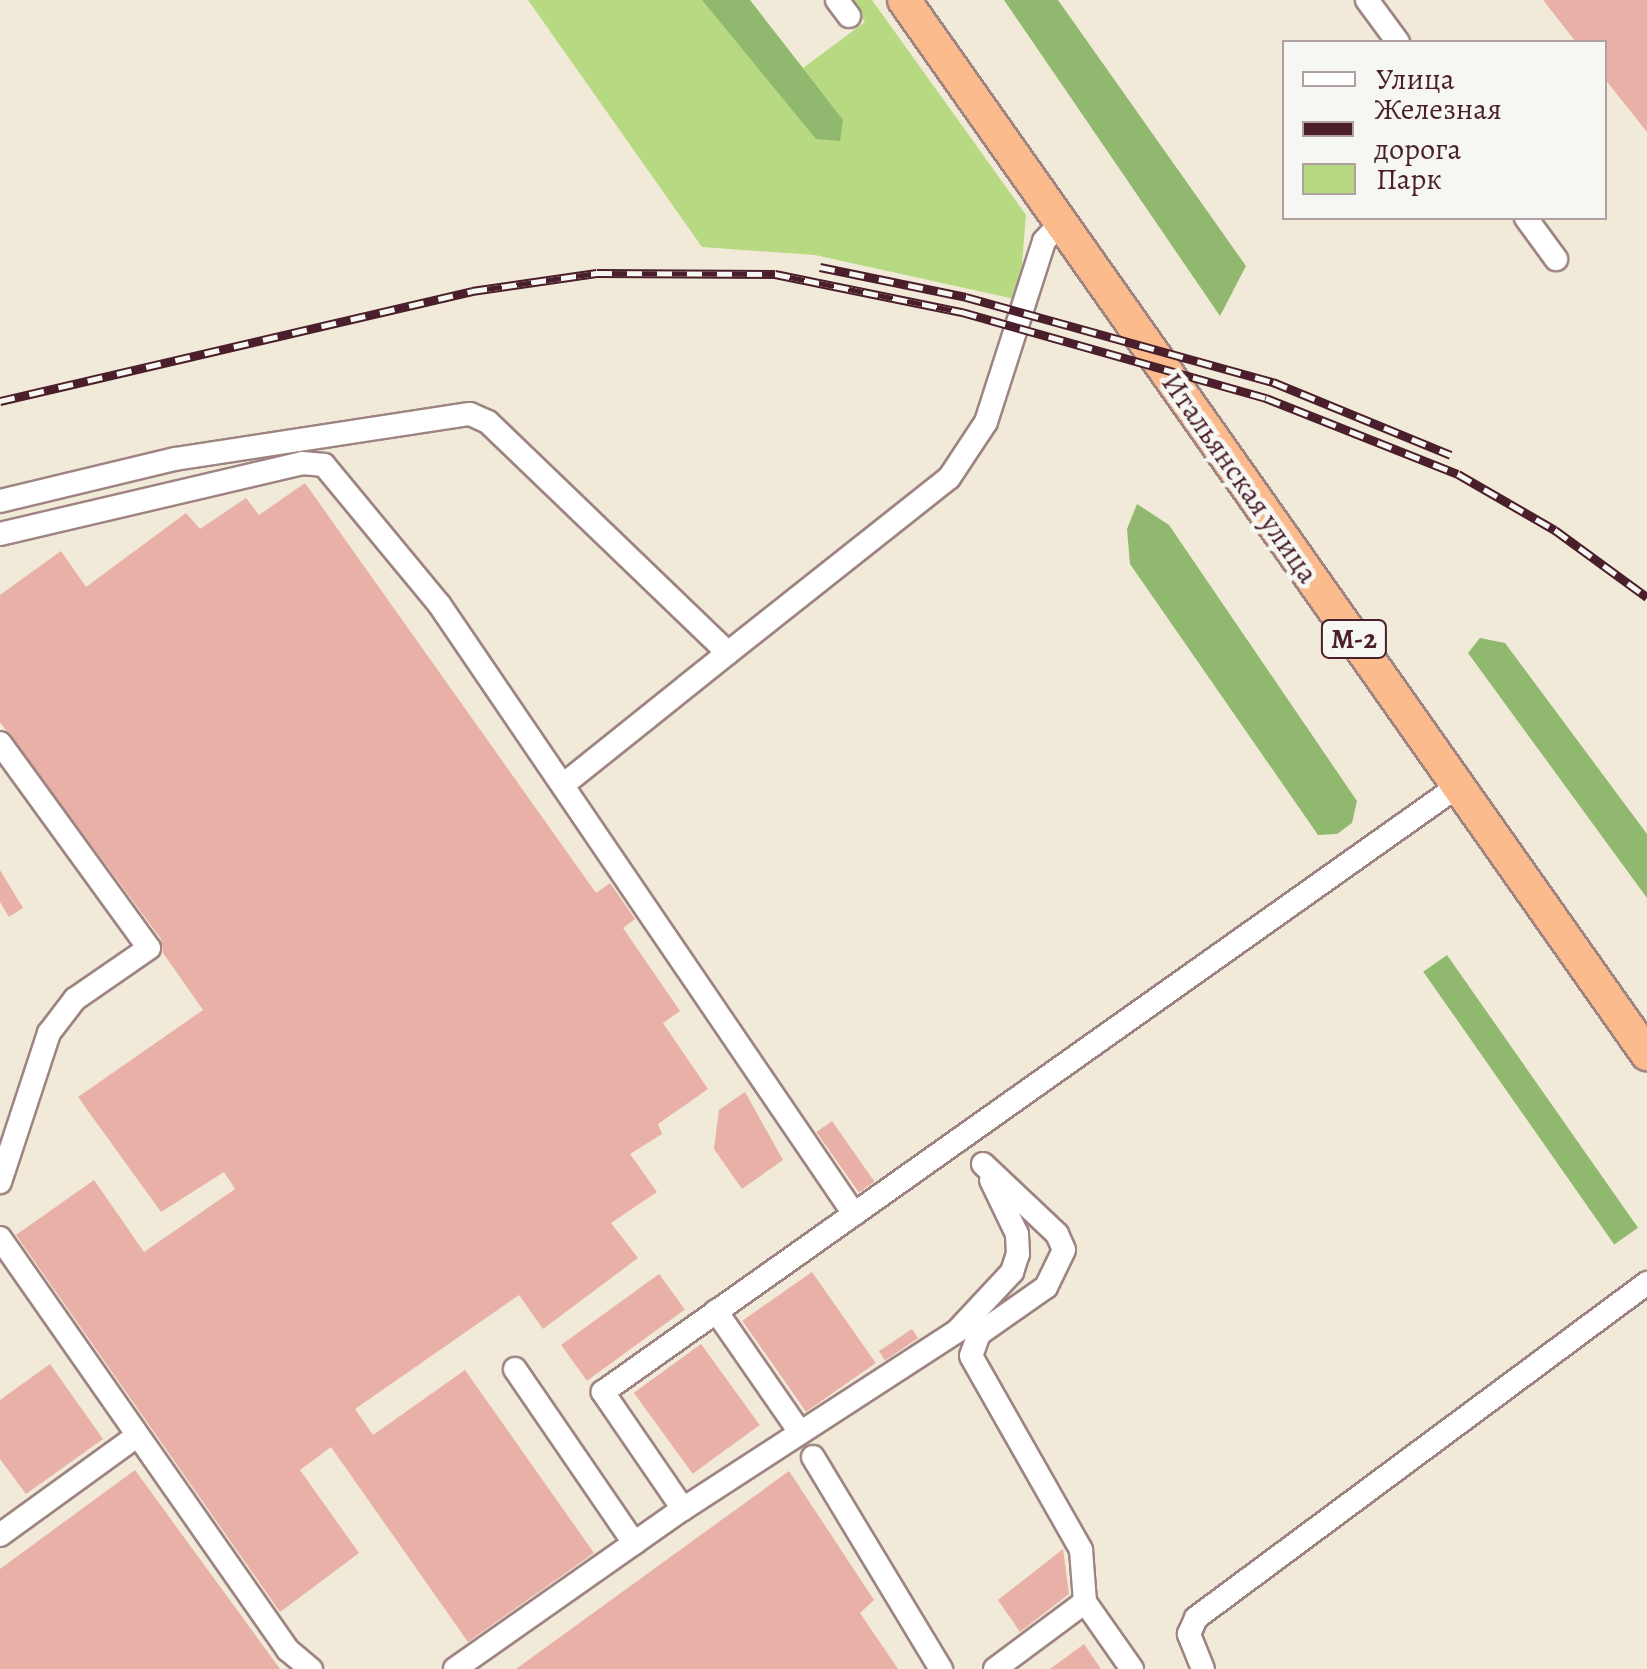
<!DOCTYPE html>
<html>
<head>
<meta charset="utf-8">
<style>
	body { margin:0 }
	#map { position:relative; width:1647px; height:1669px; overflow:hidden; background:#f2ead8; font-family:Alegreya,serif }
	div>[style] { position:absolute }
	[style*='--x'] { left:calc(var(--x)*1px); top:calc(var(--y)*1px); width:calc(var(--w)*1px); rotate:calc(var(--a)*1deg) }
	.green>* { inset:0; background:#b6d981 }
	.forest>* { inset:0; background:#90b96f; transform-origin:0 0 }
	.building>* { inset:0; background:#e8b0a6; transform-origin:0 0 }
	.roads { filter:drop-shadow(2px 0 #9e8482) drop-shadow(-2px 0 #9e8482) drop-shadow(0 2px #9e8482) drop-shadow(0 -2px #9e8482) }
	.minor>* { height:22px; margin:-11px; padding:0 11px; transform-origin:11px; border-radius:11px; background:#fff }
	.highway>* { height:32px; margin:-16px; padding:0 16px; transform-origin:16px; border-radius:16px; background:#fbbb8c }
	.rail>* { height:9px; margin-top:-4.5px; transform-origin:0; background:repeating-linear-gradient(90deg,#f6f6f2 0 15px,#4a1f2b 0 30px); box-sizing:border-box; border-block:2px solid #4a1f2b }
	span { translate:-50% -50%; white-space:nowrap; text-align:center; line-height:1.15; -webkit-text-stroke:9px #f6f6f2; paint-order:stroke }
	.shield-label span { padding:2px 8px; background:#f6f6f2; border:2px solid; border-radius:8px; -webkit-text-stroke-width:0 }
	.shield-label { font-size:28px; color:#4a1f2b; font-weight:700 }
	.street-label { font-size:30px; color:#4a1f2b }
	.legend { position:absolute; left:1282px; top:40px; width:325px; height:180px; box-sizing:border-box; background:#f6f6f2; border:2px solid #b1a0a2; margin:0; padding:12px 18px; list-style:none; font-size:30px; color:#4a1f2b }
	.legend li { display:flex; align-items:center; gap:20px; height:50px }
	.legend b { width:50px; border:2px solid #b1a0a2 }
</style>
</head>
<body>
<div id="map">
	<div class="green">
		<div style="clip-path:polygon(528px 0,749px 0,803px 68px,865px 22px,850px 0,872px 0,1026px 215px,1019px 300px,815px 255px,702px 247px)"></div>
	</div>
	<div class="forest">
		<div style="clip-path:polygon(702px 0,750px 0,843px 120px,840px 141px,816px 139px)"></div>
		<div style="clip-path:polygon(1004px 0,1058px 0,1246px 266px,1220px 316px)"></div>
		<div style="clip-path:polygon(1137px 504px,1169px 525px,1357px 801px,1352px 823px,1337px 834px,1318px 835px,1130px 564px,1127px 529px)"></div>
		<div style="clip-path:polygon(1480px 638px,1505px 643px,1647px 834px,1647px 898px,1468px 653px)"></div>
		<div style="left:1447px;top:955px;width:333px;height:29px;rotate:55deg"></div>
	</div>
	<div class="building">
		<div style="clip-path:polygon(1543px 0,1647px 0,1647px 132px,1604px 78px,1604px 42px,1576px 42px)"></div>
		<div style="clip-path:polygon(305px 483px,596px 893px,610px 883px,635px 919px,623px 928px,680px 1011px,663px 1023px,708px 1089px,658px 1124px,662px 1134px,630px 1154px,657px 1192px,611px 1223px,638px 1258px,543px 1329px,519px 1295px,355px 1409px,373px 1435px,465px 1370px,594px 1553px,468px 1642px,331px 1447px,300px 1470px,359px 1553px,280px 1612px,16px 1235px,94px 1180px,144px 1252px,235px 1189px,224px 1172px,161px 1212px,78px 1097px,203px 1010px,163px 953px,161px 939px,0 722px,0 595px,61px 551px,86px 587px,186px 513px,200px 529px,246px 498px,259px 515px)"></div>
		<div style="clip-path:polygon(0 870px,23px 908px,9px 917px,0 902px)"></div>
		<div style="clip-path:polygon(745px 1092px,783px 1160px,742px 1189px,714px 1149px,719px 1110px)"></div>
		<div style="left:832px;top:1121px;width:74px;height:19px;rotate:55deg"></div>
		<div style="left:812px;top:1272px;width:111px;height:85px;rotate:55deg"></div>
		<div style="left:659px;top:1274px;width:44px;height:121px;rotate:54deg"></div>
		<div style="left:912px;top:1329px;width:11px;height:40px;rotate:56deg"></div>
		<div style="left:701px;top:1344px;width:100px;height:83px;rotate:54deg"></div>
		<div style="clip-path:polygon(50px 1364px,103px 1439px,26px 1494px,0 1459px,0 1400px)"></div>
		<div style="clip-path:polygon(135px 1470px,280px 1669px,0 1669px,0 1569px)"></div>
		<div style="clip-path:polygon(789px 1471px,874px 1600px,860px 1613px,898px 1669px,516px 1669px)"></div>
		<div style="clip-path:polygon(1063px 1549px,1069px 1594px,1020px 1632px,998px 1600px)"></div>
		<div style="clip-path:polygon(1084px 1644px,1101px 1669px,1050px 1669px)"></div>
	</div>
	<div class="roads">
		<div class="minor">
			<div style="--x:837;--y:0;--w:20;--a:53"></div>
			<div style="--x:1367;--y:0;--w:52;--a:53.6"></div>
			<div style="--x:1526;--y:218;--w:51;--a:53.8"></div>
			<div style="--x:0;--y:501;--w:180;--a:-13.5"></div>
			<div style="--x:175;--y:459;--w:298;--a:-8.7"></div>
			<div style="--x:470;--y:414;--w:20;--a:24"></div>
			<div style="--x:488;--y:422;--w:333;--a:43.9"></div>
			<div style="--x:728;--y:653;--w:282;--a:-38.4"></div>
			<div style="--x:949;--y:478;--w:67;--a:-56.5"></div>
			<div style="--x:986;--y:422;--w:190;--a:-72.2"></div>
			<div style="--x:1044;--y:241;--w:23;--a:-47"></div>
			<div style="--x:0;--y:534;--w:310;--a:-13.2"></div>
			<div style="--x:302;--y:463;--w:22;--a:5"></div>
			<div style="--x:324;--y:465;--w:180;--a:50.4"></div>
			<div style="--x:439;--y:604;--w:738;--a:55.77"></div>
			<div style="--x:0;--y:743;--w:253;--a:54"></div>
			<div style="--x:149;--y:948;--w:90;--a:145.4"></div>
			<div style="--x:75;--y:999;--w:43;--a:127.4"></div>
			<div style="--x:49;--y:1033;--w:157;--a:108.2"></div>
			<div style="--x:563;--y:785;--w:211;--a:-38.7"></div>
			<div style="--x:983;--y:1164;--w:102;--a:43.4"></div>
			<div style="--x:1057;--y:1234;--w:17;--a:66"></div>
			<div style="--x:1064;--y:1250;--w:41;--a:115.9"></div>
			<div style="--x:1046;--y:1287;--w:82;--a:145"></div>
			<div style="--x:979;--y:1334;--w:23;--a:110"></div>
			<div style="--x:971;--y:1356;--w:223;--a:60.4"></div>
			<div style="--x:1081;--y:1550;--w:52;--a:85.6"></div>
			<div style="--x:1085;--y:1602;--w:82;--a:55"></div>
			<div style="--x:0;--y:1238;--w:503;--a:55.05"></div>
			<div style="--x:288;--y:1650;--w:30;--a:40"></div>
			<div style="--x:716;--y:1311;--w:146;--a:55.3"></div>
			<div style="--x:515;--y:1369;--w:211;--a:55.6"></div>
			<div style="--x:813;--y:1457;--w:248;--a:58.9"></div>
			<div style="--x:683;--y:1509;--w:327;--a:-33"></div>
			<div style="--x:957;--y:1331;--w:81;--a:-47"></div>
			<div style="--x:1012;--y:1272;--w:19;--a:-72"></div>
			<div style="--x:1018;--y:1254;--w:20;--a:-93"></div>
			<div style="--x:1017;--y:1234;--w:60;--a:-115.7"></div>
			<div style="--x:0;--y:1535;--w:169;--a:-35.9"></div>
			<div style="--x:455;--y:1669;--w:279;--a:-35.1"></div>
			<div style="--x:683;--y:1509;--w:142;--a:-124.4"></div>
			<div style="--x:603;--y:1392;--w:1048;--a:-35.33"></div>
			<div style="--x:995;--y:1669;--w:112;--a:-36.7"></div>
			<div style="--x:1203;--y:1669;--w:38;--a:-112"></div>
			<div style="--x:1189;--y:1634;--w:17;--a:-66"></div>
			<div style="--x:1196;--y:1618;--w:562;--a:-36.6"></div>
		</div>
		<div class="highway">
			<div style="--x:904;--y:0;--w:1290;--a:54.82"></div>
		</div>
	</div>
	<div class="rail">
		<div style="--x:820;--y:267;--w:149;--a:11.6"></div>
		<div style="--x:966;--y:297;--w:319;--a:15.5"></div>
		<div style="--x:1273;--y:382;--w:192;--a:22.3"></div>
		<div style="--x:0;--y:401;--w:485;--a:-13.1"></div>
		<div style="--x:472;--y:291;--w:126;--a:-8.2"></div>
		<div style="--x:597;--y:273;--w:178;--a:0.3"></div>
		<div style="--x:775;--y:274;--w:191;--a:11.5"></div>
		<div style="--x:962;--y:312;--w:316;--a:15.8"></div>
		<div style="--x:1266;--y:398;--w:206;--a:21.6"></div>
		<div style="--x:1458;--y:474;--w:112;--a:30"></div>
		<div style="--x:1555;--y:530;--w:114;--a:36.1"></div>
	</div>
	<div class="shield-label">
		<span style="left:1354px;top:639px">М-2</span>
	</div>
	<div class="street-label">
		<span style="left:1240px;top:478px;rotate:55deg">Итальянская улица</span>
	</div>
	<ul class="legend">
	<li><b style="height:12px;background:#fff"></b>Улица</li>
	<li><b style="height:12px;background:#4a1f2b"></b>Железная дорога</li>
	<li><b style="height:28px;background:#b6d981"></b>Парк</li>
	</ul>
</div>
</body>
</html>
